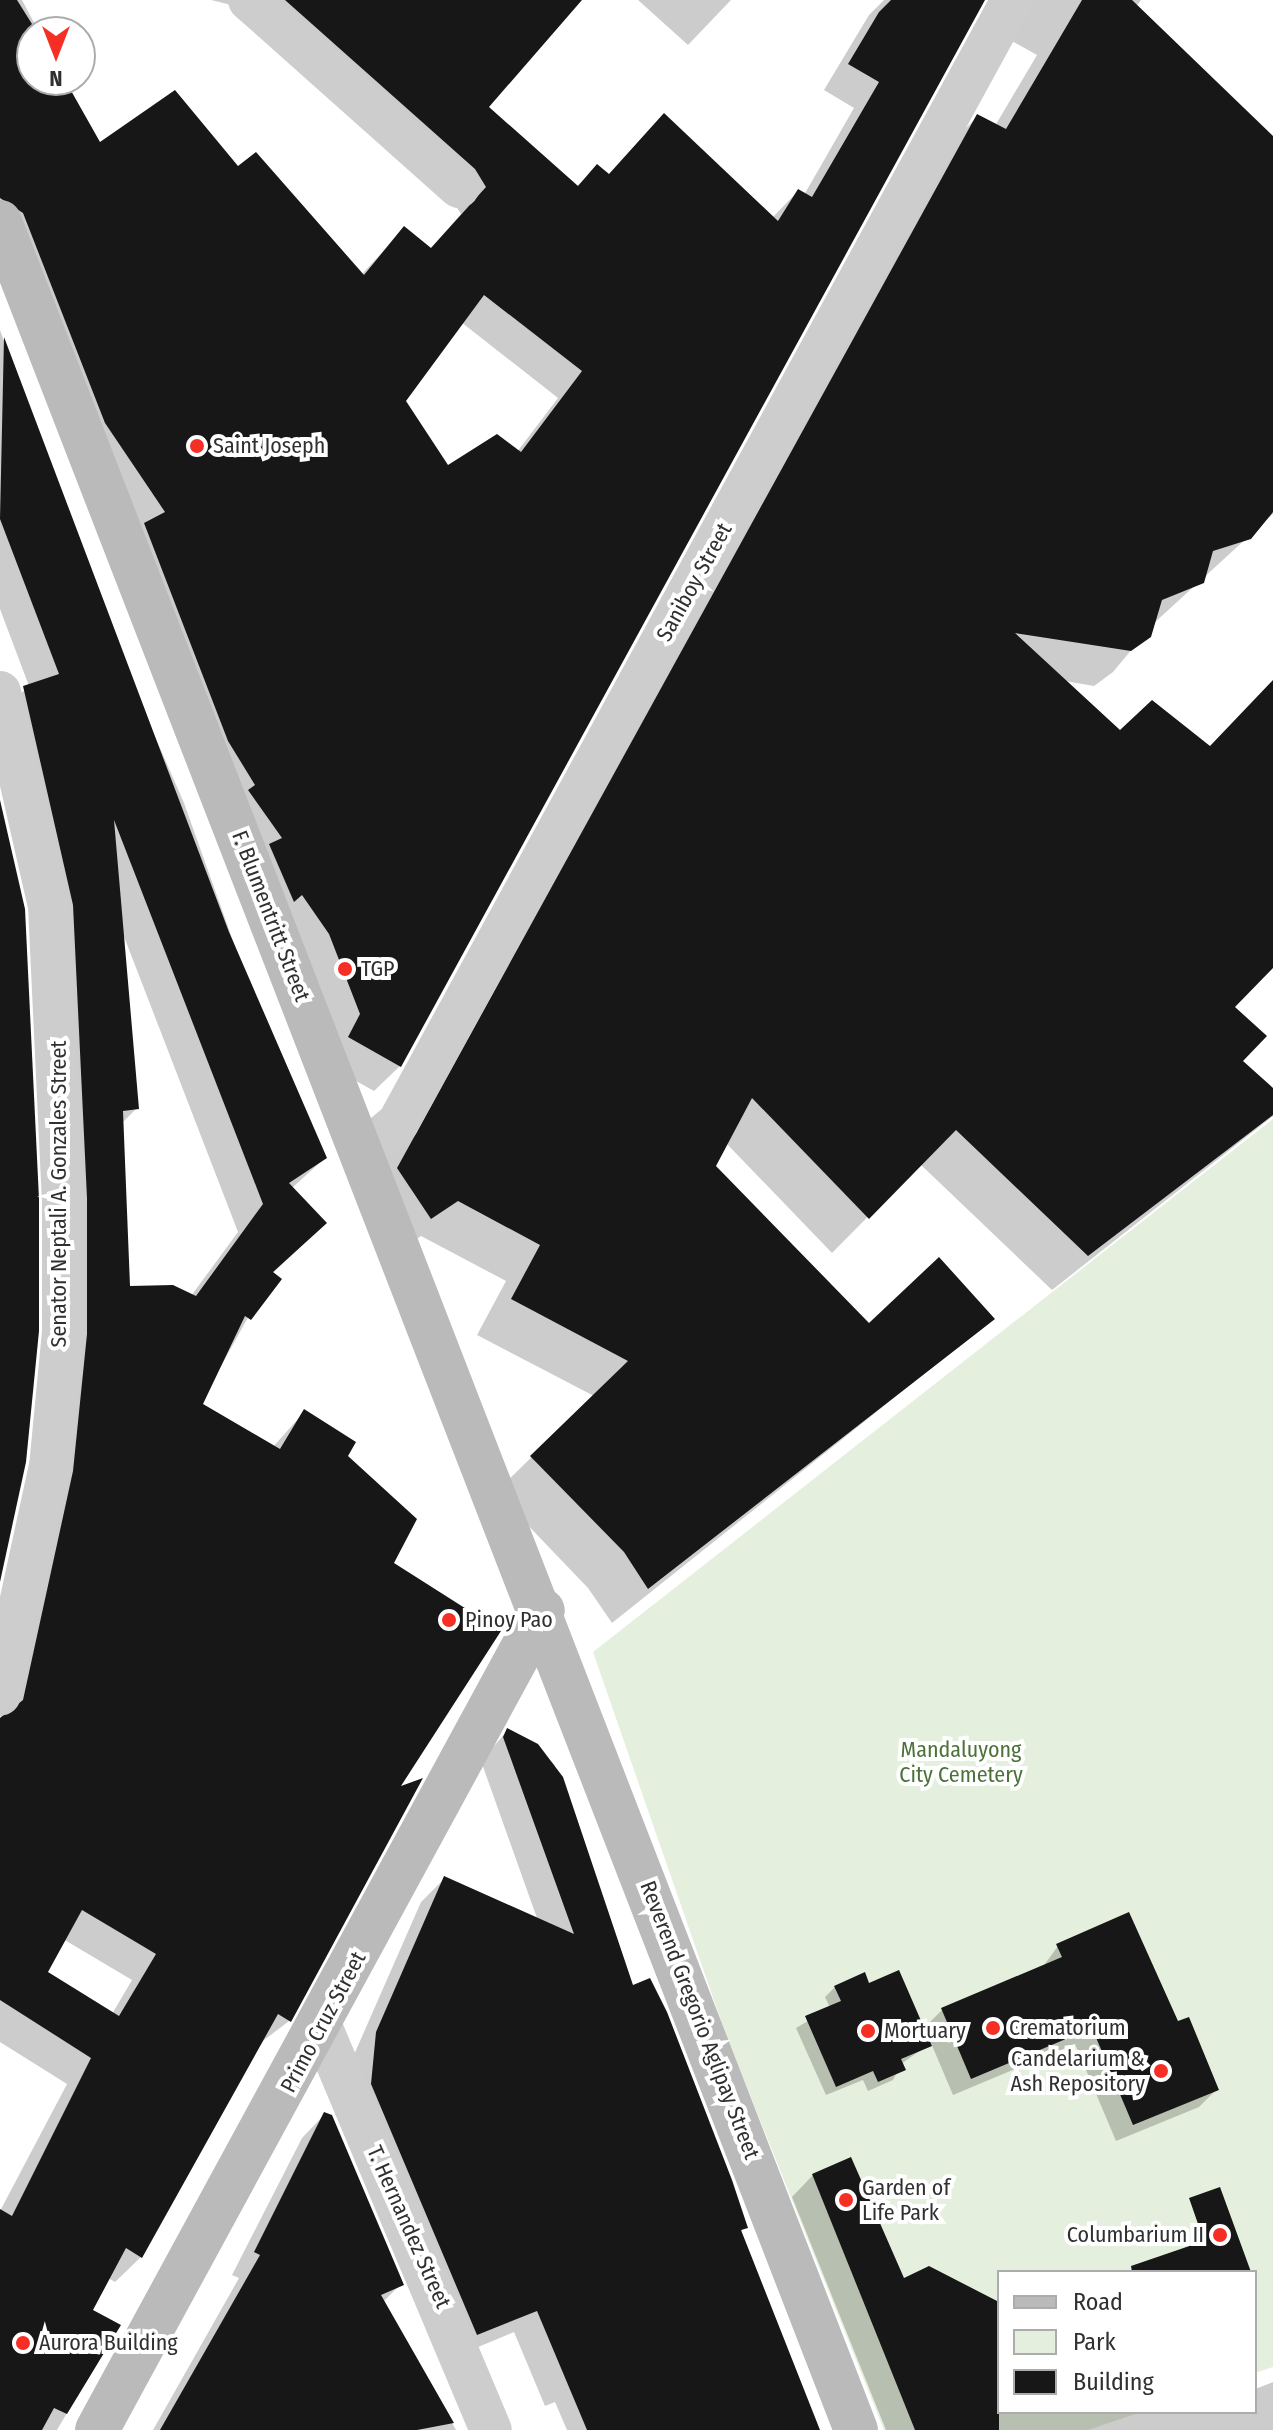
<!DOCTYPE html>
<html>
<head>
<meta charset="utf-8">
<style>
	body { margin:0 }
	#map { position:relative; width:1273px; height:2430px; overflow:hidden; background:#fff; font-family:"Fira Sans Condensed",sans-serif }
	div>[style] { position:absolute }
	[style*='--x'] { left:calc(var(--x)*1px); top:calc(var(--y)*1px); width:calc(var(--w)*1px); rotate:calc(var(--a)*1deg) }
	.green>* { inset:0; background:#e4efdd }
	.shadow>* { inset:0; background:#0003 }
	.building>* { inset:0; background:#171717 }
	.street>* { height:42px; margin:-21px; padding:0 21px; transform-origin:21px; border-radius:21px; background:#cdcdcd }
	.secondary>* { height:44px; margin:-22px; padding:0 22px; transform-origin:22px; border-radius:22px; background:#bababa }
	.dots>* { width:22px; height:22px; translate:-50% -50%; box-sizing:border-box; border:4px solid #fff; border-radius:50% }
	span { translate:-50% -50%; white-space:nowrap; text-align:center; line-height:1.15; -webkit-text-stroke:8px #fff; paint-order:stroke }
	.poi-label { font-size:22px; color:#303030 }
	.left { translate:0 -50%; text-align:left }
	.right { translate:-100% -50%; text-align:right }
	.street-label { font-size:22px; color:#303030 }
	.park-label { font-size:22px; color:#4c7139 }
	.legend { position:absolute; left:997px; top:2270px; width:260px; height:144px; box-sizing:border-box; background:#fff; border:2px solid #acacac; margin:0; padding:10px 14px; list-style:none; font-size:24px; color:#303030 }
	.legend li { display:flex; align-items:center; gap:16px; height:40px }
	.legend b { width:40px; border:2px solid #acacac }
	.north { position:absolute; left:16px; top:16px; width:80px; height:80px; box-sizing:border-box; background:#fff; border:2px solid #acacac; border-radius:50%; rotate:180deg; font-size:22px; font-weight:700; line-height:32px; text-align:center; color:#303030 }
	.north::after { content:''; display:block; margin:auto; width:28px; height:36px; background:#f62f24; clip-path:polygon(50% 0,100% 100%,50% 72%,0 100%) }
</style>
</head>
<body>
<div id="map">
	<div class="green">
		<div style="clip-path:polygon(1273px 1119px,1273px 2367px,1255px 2373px,1255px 2272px,999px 2272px,999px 2412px,1141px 2412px,1088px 2430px,884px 2430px,726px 2035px,593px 1652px)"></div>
	</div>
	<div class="shadow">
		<div style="clip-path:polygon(evenodd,0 0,22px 0,39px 32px,32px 32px,32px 80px,65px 80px,99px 145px,238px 169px,361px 275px,404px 229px,430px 249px,461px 214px,449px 195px,239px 7px,211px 0,581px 0,486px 107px,576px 187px,597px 167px,608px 176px,664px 116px,772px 218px,798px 191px,804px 195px,854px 108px,824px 90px,869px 15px,884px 0,982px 0,400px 1066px,374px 1091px,324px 1063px,0 244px,0 0,461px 322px,558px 398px,517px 452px,447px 468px,404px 401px,461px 322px)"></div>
		<div style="clip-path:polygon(638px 0,731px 0,688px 45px)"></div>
		<div style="clip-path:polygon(1012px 0,1141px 0,1136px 7px,1273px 139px,1273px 514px,1153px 624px,1113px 672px,1094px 686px,1065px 681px,1120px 732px,1209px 748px,1273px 681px,1273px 965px,1233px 1007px,1240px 1061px,1273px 1091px,1273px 1116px,1052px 1290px,920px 1164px,832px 1253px,726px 1143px,713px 1166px,869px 1326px,993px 1319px,612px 1623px,588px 1588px,496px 1492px,594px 1396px,477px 1335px,506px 1281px,421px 1236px,395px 1253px,362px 1204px,942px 152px,977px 117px,995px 126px,1037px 55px,1001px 35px)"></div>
		<div style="clip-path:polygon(evenodd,0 330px,113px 640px,184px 803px,258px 1011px,325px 1158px,292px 1188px,325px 1223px,272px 1274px,200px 1404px,273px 1447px,304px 1412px,345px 1456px,391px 1564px,396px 1790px,289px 2021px,259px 2044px,141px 2257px,115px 2282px,108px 2278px,90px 2311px,118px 2326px,57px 2430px,0 2430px,0 2211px,67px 2084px,0 2042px,0 1719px,48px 1498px,48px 932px,0 713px,29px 686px,0 609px,0 330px,123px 934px,238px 1232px,191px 1296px,128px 1288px,121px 1124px,136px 1109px,123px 934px,0 330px,63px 1939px,132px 1980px,112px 2014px,45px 1972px,63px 1939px)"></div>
		<div style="clip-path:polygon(507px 1731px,554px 1764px,632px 1987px,745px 2227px,740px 2233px,818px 2430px,567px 2430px,555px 2402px,545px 2406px,514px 2332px,454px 2357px,353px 2057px,421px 1902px,444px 1879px,538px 1921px,481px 1761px)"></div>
		<div style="clip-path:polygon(1058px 1946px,1177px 2024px,1217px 2089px,1199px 2107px,1116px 2141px,1075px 2044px,953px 2095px,931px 2043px,901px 2064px,893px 2080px,868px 2091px,863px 2080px,826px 2095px,796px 2028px,830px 2008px,825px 1997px,835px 1987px,868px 1985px,922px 2030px,942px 2010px,1042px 1968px)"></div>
		<div style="clip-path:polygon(324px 2115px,401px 2284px,383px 2302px,456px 2430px,153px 2430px,239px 2278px,232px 2275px,302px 2138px)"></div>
		<div style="clip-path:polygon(813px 2175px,903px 2281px,999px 2302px,999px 2412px,1255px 2412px,1255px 2389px,1273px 2382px,1273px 2430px,886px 2430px,792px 2197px)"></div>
	</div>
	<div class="building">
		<div style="clip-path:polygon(evenodd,0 0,17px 0,37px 32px,32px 80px,65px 80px,100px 142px,175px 90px,238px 166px,256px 152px,364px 275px,404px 226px,431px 248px,486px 187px,475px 169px,285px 0,582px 0,489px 107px,578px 186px,597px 164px,609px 174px,664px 113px,778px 221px,798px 189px,812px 197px,879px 82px,848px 64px,879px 12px,891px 0,985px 0,401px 1067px,348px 1037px,360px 1014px,329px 934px,302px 895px,294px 902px,269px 844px,282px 838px,248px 790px,255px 785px,228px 741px,144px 523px,165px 512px,105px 423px,23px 213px,0 198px,0 0,484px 295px,582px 371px,521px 452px,497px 434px,448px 465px,406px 401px,484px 295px)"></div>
		<div style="clip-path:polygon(1082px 0,1132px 0,1273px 136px,1273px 512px,1251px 539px,1213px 551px,1204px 583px,1162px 600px,1151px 637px,1131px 651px,1015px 633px,1120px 730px,1152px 700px,1210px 746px,1273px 680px,1273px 968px,1235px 1007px,1267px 1036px,1243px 1061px,1273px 1088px,1273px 1115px,1088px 1256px,956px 1130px,869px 1219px,752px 1098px,716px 1166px,869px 1323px,939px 1257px,995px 1319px,648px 1589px,624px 1552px,530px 1456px,628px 1361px,511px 1299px,540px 1245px,458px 1201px,431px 1219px,397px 1168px,977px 114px,1006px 129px)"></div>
		<div style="clip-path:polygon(evenodd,4px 337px,229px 932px,327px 1158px,289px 1183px,327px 1223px,273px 1272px,282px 1279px,251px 1320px,245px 1316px,203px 1404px,280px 1449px,304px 1409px,356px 1442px,348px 1456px,417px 1519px,394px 1563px,501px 1631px,401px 1786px,423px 1778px,291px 2022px,278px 2014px,142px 2258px,126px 2248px,93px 2310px,121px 2325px,67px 2414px,54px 2408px,42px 2430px,0 2430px,0 2209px,12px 2216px,91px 2058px,0 2000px,0 1718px,23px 1700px,73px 1471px,87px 1334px,87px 1198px,73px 905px,23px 686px,59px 674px,0 519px,4px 337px,114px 820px,263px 1204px,196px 1296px,173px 1285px,130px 1286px,123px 1111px,139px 1109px,114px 820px,4px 337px,82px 1910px,156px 1954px,119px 2016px,48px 1972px,82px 1910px)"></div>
		<div style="clip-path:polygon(0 800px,25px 909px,39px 1199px,39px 1331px,26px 1462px,0 1582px)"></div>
		<div style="clip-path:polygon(507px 1728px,538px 1744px,563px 1777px,633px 1985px,650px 1978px,667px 2012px,732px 2180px,748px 2228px,741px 2230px,820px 2430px,587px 2430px,537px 2311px,477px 2335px,371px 2084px,376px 2032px,444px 1876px,574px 1934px,503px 1737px)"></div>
		<div style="clip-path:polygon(1129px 1912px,1178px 2021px,1189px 2017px,1219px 2090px,1133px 2125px,1092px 2028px,971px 2079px,941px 2008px,1062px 1957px,1056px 1944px)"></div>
		<div style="clip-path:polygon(899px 1970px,932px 2046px,901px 2059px,906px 2070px,878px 2082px,873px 2071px,836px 2087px,805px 2016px,841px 2001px,834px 1986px,865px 1972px,869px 1983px)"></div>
		<div style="clip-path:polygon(324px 2112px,332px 2115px,404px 2285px,381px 2295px,454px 2423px,417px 2430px,160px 2430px,260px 2255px,254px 2252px)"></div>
		<div style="clip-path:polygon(851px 2157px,904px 2278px,929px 2266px,999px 2302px,999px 2430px,915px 2430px,812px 2174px)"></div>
		<div style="clip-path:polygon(1220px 2187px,1251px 2272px,1132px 2272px,1131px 2266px,1204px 2241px,1189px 2198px)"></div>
	</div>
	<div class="street">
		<div style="--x:249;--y:0;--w:281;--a:41.7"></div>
		<div style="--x:0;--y:692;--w:220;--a:77.1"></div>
		<div style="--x:49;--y:906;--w:292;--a:87.3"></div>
		<div style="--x:63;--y:1198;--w:134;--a:90"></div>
		<div style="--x:63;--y:1332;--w:135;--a:95.5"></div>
		<div style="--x:50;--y:1466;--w:234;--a:102.3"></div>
		<div style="--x:364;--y:1151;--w:44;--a:-39.5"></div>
		<div style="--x:398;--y:1123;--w:1280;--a:-61.33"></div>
		<div style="--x:321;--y:2026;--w:438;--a:67.2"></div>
	</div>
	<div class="secondary">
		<div style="--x:0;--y:222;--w:2368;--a:68.81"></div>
		<div style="--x:97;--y:2430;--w:933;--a:-61.46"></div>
	</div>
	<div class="dots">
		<div style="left:197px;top:446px;background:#f62f24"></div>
		<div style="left:345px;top:969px;background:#f62f24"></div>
		<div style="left:449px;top:1620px;background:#f62f24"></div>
		<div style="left:993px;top:2028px;background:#f62f24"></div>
		<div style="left:868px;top:2031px;background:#f62f24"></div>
		<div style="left:1161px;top:2071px;background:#f62f24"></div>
		<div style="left:846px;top:2200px;background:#f62f24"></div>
		<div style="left:1220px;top:2235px;background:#f62f24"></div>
		<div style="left:23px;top:2343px;background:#f62f24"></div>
	</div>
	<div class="poi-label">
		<span class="left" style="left:213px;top:446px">Saint Joseph</span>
		<span class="left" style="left:361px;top:969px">TGP</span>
		<span class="left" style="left:465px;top:1620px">Pinoy Pao</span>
		<span class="left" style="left:1009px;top:2028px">Crematorium</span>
		<span class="left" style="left:884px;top:2031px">Mortuary</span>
		<span class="right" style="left:1145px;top:2071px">Candelarium &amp;<br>Ash Repository</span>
		<span class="left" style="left:862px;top:2200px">Garden of<br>Life Park</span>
		<span class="right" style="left:1204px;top:2235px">Columbarium II</span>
		<span class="left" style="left:39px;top:2343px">Aurora Building</span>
	</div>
	<div class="street-label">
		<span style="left:694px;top:582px;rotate:-61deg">Saniboy Street</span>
		<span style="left:271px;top:916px;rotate:69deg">F. Blumentritt Street</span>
		<span style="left:59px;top:1194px;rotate:-90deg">Senator Neptali A. Gonzales Street</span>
		<span style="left:700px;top:2020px;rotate:69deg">Reverend Gregorio Aglipay Street</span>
		<span style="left:323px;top:2022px;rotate:-62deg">Primo Cruz Street</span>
		<span style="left:409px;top:2227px;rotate:66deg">T. Hernandez Street</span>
	</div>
	<div class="park-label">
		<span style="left:961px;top:1762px">Mandaluyong<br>City Cemetery</span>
	</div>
	<ul class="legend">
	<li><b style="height:10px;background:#bababa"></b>Road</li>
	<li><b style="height:22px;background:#e4efdd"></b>Park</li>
	<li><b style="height:22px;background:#171717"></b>Building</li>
	</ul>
	<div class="north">N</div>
</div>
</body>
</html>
